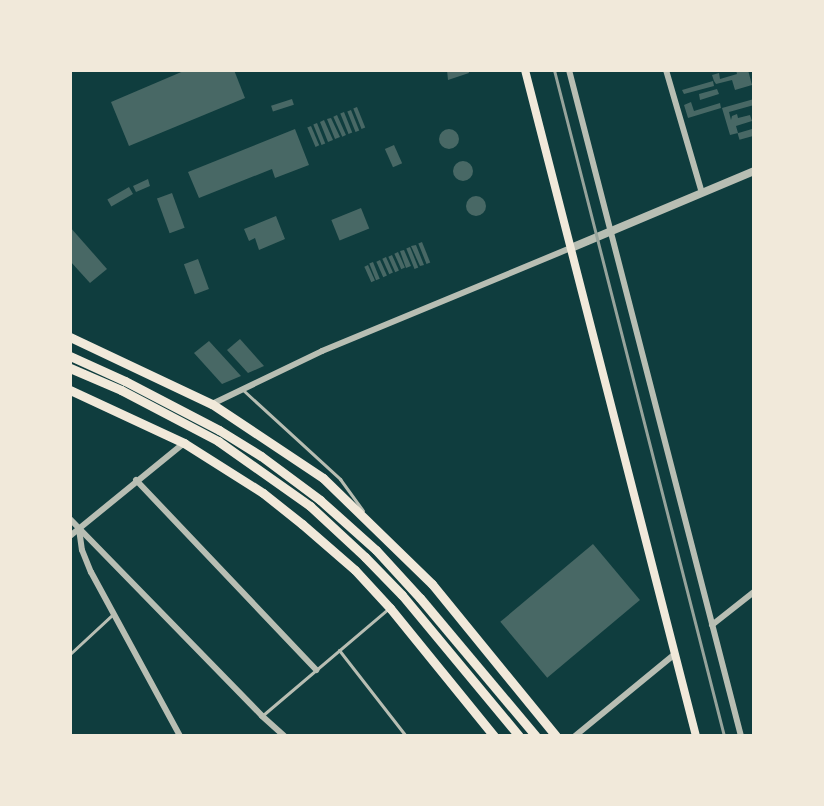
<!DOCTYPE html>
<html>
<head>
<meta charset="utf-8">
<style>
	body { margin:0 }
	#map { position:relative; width:824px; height:806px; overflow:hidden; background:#0f3d3e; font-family:Montserrat,sans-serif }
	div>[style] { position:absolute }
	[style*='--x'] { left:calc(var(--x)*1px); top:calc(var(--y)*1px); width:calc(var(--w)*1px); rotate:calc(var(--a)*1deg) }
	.building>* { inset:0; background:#486865; transform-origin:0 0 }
	.round { border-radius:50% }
	.service>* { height:3px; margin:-1.5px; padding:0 1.5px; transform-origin:1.5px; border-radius:1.5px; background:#b8beb3 }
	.minor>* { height:6px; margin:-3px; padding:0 3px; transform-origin:3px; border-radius:3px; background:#b8beb3 }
	.tertiary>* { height:8px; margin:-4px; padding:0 4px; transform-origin:4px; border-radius:4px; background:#b8beb3 }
	.secondary>* { height:8px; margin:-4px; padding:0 4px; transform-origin:4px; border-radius:4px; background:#f1e9da }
	.primary>* { height:9px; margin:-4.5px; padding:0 4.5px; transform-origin:4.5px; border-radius:4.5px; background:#f1e9da }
	.trunk>* { height:9px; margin:-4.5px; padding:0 4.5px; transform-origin:4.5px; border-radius:4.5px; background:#f1e9da }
	.rail>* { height:3px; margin:-1.5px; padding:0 1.5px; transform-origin:1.5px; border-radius:1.5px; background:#97a49c }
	span { translate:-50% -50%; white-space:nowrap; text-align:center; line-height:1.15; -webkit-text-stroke:6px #f1e9da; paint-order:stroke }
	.frame { position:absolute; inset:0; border:72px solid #f1e9da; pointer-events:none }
</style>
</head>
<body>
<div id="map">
	<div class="building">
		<div style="clip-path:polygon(186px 70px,234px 70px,245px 98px,129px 146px,111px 102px)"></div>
		<div style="clip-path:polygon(447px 70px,468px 70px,469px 73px,448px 80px)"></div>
		<div style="clip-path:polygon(736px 70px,748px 70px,752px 85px,735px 90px,732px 80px,716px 84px,714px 81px,712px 75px,719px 73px,720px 79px,737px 74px)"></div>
		<div style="clip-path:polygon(713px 81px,714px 86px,684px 94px,682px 90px)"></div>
		<div style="clip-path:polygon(717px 89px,719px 94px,700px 100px,699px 94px)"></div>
		<div style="left:292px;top:99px;width:6px;height:22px;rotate:72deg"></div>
		<div style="clip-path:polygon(754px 99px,754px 105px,729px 112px,731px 120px,732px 116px,737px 114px,738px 118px,750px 115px,752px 121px,736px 126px,738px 133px,730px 135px,722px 108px)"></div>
		<div style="clip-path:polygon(691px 102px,694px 111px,720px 103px,721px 108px,688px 118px,684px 105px)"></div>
		<div style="left:357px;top:107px;width:22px;height:4px;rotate:68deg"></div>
		<div style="left:351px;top:110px;width:22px;height:4px;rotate:68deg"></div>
		<div style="left:344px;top:112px;width:22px;height:4px;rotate:68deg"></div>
		<div style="left:337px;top:115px;width:22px;height:4px;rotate:66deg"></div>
		<div style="clip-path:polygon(331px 118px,340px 137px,335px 139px,327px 119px)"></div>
		<div style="clip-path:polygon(324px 120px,333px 140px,328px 142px,320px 122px)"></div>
		<div style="left:317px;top:123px;width:22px;height:4px;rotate:68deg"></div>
		<div style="left:311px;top:126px;width:21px;height:4px;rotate:67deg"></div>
		<div style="clip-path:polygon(295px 129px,309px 165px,275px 178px,272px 169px,199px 198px,188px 172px)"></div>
		<div style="left:752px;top:129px;width:7px;height:15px;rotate:74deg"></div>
		<div class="round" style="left:439px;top:129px;width:20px;height:20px"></div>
		<div style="left:394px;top:145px;width:20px;height:10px;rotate:66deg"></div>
		<div class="round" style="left:453px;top:161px;width:20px;height:20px"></div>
		<div style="clip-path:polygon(148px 179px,150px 186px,136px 192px,133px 186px)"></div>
		<div style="left:129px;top:187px;width:8px;height:25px;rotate:60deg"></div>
		<div style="left:172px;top:193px;width:37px;height:16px;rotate:70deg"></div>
		<div class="round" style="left:466px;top:196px;width:20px;height:20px"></div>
		<div style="left:361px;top:208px;width:22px;height:32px;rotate:68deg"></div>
		<div style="clip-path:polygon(276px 216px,285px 239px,259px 250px,255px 238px,249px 241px,244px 229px)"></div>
		<div style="clip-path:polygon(70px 227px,107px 269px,90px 283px,70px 261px)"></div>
		<div style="left:422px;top:242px;width:22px;height:4px;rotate:68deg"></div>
		<div style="clip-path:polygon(416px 245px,424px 265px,420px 266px,411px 246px)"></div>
		<div style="left:410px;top:247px;width:22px;height:4px;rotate:68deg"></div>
		<div style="clip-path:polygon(404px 250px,411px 266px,406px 268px,400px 251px)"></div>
		<div style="left:398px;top:252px;width:17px;height:4px;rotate:66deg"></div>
		<div style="left:392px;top:255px;width:17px;height:4px;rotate:66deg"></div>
		<div style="left:386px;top:257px;width:17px;height:4px;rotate:66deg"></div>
		<div style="left:198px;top:259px;width:32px;height:15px;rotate:70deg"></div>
		<div style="left:380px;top:260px;width:17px;height:4px;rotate:66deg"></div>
		<div style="left:373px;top:262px;width:18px;height:4px;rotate:68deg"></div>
		<div style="left:368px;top:265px;width:17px;height:4px;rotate:66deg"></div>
		<div style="clip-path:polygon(240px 339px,264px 366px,248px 373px,227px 350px)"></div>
		<div style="clip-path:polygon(209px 341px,241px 376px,222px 384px,194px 353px)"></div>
		<div style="left:593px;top:544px;width:73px;height:121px;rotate:50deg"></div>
	</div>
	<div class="service">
		<div style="--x:243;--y:390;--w:132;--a:42.5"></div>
		<div style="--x:340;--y:479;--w:39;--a:54"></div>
		<div style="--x:339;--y:650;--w:109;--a:52.1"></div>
		<div style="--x:70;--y:654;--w:59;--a:-42.9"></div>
		<div style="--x:263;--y:715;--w:164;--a:-40.3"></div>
	</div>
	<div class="minor">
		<div style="--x:569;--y:70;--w:688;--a:75.52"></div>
		<div style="--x:666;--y:70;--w:128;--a:73.7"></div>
		<div style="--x:212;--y:404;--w:122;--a:-25.7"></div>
		<div style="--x:322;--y:351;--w:269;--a:-22.5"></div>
		<div style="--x:136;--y:480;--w:262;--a:46.5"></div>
		<div style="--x:70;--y:519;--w:275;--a:45.7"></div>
		<div style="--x:262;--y:716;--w:30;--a:42"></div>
		<div style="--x:79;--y:529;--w:21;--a:82"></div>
		<div style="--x:82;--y:550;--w:24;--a:68"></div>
		<div style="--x:91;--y:572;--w:187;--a:61.5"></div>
		<div style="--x:70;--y:536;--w:147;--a:-39.2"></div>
		<div style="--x:712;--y:625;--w:53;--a:-38.2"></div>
		<div style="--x:575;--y:736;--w:129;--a:-39.4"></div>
	</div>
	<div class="tertiary">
		<div style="--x:571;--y:248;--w:199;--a:-22.8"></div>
	</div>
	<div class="secondary">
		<div style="--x:525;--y:70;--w:688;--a:75.6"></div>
	</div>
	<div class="primary">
		<div style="--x:70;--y:337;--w:157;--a:25.3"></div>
		<div style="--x:212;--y:404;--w:133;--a:33.7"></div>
		<div style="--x:323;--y:478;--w:152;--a:44.2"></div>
		<div style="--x:432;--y:584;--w:196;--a:50.8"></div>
		<div style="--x:70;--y:390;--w:126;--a:24.9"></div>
		<div style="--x:184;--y:443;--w:93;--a:32.3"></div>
		<div style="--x:263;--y:493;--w:50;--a:38.5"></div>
		<div style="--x:302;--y:524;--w:70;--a:41"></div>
		<div style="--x:355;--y:570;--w:52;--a:47.4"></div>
		<div style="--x:390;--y:608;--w:165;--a:50.9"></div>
	</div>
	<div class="trunk">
		<div style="--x:70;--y:356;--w:60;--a:24.4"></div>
		<div style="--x:125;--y:381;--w:106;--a:27.5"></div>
		<div style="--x:219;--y:430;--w:49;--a:31.8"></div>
		<div style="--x:261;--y:456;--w:74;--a:36.7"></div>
		<div style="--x:320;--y:500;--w:75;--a:41.8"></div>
		<div style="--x:376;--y:550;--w:65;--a:47.5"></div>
		<div style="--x:420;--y:598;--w:180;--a:50"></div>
		<div style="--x:70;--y:368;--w:56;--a:23.3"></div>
		<div style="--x:121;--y:390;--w:110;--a:27.7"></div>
		<div style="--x:218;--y:441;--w:113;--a:35.2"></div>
		<div style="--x:310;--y:506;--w:75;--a:42.8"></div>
		<div style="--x:365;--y:557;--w:53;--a:45.8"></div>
		<div style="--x:402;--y:595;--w:183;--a:50.3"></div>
	</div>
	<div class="rail">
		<div style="--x:554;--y:70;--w:687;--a:75.68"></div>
	</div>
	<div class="frame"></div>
</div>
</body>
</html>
